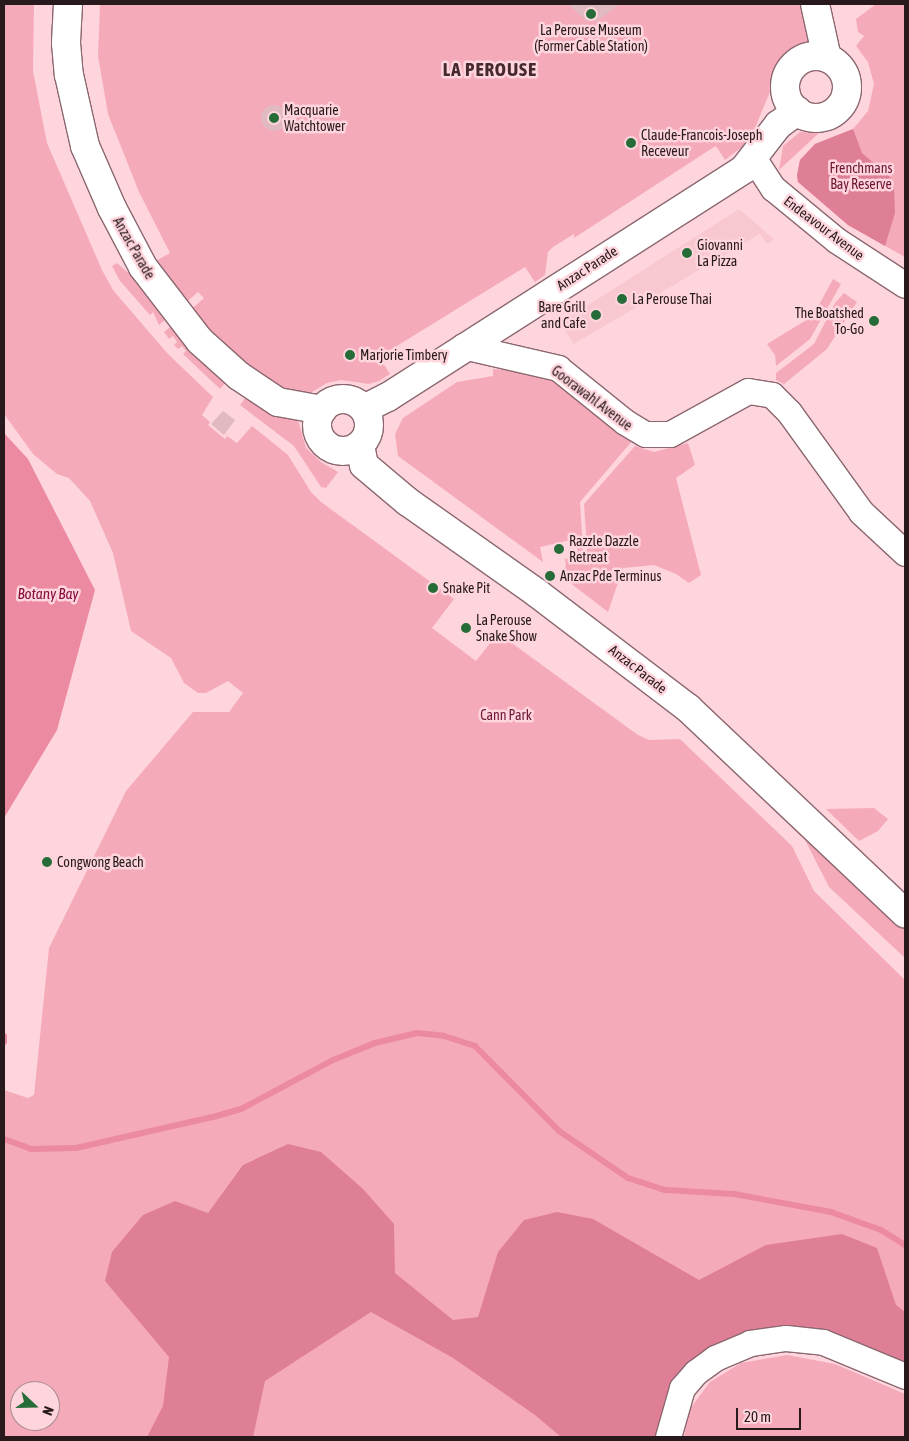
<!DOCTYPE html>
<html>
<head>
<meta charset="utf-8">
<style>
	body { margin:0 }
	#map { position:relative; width:909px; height:1441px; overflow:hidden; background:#ffd5dd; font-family:"Asap Condensed",sans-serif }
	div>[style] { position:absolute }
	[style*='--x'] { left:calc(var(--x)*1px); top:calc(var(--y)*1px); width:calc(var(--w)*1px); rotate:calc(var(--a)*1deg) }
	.built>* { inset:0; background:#f8c7d0 }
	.green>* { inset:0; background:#f5aaba }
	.forest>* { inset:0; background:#df7f96 }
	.water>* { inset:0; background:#ec8aa1 }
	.stream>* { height:6px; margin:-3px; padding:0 3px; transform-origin:3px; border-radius:3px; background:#ec8aa1 }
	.building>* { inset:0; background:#e1b9c1 }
	.round { border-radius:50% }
	.roads { filter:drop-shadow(1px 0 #8b676f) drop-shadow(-1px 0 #8b676f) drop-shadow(0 1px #8b676f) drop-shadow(0 -1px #8b676f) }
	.minor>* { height:25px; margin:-12.5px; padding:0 12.5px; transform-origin:12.5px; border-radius:12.5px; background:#fff }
	.secondary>* { height:28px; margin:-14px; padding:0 14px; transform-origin:14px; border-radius:14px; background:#fff }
	.secondary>.ring { margin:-14px; padding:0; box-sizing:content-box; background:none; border:28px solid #fff; border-radius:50% }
	.dots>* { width:14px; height:14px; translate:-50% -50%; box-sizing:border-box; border:2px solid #ffd5dd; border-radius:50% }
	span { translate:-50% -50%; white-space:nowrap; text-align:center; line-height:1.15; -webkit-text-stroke:5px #ffd5dd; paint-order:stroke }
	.poi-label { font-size:14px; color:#28191c }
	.left { translate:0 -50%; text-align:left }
	.right { translate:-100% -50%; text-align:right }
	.park-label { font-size:14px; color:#6d1634 }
	.street-label { font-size:14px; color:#28191c }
	.water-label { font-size:15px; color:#840d3c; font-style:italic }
	.district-label { font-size:19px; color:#46282f; font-weight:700; letter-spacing:1px }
	.frame { position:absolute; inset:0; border:5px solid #28191c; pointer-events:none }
	.north { position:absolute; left:10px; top:1381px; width:50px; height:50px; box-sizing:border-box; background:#ffd5dd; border:1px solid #a98a90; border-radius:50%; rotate:111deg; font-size:14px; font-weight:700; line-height:20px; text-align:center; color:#28191c }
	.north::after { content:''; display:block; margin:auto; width:18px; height:22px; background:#266c38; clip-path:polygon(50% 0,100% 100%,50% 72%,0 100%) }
	.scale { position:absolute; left:736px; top:1408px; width:65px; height:22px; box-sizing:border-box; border:2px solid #28191c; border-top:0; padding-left:6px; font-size:15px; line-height:18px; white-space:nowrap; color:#28191c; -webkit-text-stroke:4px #ffd5dd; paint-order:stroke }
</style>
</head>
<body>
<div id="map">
	<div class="built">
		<div style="clip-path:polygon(739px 209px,774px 239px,767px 244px,760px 234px,574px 344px,560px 323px)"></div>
	</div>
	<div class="green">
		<div style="clip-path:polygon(evenodd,4px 4px,34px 4px,33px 71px,47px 143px,102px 270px,113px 290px,167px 353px,213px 397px,202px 415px,210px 422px,208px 425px,225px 439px,227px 436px,237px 443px,252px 426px,288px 455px,311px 492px,321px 502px,454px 599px,432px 628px,476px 661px,498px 633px,638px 735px,649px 740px,680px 739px,792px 846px,814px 891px,905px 980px,905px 1367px,831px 1335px,729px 1341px,661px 1437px,4px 1437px,4px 1090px,28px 1098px,34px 1095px,49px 948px,126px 791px,193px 712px,229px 712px,243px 693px,228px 681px,206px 693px,198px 693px,184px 683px,171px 658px,131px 631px,113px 553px,90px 501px,69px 478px,57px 474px,33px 454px,4px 414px,4px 4px,20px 1391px,50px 1391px,50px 1421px,20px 1421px,20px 1391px)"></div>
		<div style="clip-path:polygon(100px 4px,808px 4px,811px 43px,793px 51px,783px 60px,755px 128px,742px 147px,725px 160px,716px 146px,711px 149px,574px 238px,574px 234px,553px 247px,548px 252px,545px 275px,535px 282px,525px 267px,379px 357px,390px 374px,379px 381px,369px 384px,341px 380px,327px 383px,307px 395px,278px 394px,186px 314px,204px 298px,198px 292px,180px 308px,150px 264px,170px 253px,139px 192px,108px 114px,98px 56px)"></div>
		<div style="clip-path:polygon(876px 4px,905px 4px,905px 257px,848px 225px,798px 182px,797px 175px,800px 160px,815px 144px,853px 129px,868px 111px,874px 84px,868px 62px,856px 46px,864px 36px,858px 32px,856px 19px)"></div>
		<div style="clip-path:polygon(800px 132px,819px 133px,779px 170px,783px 146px)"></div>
		<div style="clip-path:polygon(117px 263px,155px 296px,169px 317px,159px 325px,153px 312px,150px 315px,120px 281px,112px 266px)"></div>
		<div style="clip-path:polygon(833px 279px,841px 284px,810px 339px,776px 366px,775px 355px,767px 344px,813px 316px)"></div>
		<div style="clip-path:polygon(844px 293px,857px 302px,827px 349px,784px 384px,776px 380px,776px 373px,814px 344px,835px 303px)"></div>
		<div style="clip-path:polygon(175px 323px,229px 378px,220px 389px,183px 354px,186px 351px,182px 346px,178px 349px,174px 345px,177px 342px,173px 336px,169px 339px,164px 332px)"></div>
		<div style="clip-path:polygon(493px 369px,547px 374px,633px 440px,580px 502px,583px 550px,578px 552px,575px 539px,540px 547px,543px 562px,398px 456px,395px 434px,403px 418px,457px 382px,493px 376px)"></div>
		<div style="clip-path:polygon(249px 393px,297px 417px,306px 448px,321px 462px,338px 472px,326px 488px,321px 487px,294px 446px,240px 405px)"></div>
		<div style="clip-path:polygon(688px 443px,695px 465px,676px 478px,701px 575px,689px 583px,676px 574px,654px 565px,623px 568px,608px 612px,560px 575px,566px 566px,565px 559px,583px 555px,587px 549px,584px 504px,635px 446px,654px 452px)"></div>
		<div style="clip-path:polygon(708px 740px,905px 928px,905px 958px,829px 887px,805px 840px,705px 743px)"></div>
		<div style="clip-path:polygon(874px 808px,888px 819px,878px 831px,859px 841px,826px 809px)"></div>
		<div style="clip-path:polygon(787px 1355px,835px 1364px,905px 1394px,905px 1437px,684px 1437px,689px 1410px,710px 1382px,741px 1363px)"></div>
	</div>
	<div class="forest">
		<div style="clip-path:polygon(853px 129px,862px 153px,890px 177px,894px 187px,895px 213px,885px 246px,848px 225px,798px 182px,797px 175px,800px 160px,815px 144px)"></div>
		<div style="clip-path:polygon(288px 1144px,321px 1152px,363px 1189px,394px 1224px,395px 1273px,453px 1320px,478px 1317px,498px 1252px,524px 1220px,557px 1212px,593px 1219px,699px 1280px,766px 1245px,842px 1234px,877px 1248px,896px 1305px,905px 1312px,905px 1367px,831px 1335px,729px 1341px,661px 1437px,561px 1437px,535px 1415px,453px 1358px,371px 1312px,265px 1381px,253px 1437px,147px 1437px,163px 1406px,169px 1357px,105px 1281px,112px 1252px,143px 1215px,175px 1201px,208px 1213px,243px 1165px)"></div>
	</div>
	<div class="water">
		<div style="clip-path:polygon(4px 433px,28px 459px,95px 590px,57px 730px,4px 818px)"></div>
	</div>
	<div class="stream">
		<div style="--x:4;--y:1036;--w:6;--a:90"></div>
		<div style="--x:4;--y:1139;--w:29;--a:20"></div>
		<div style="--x:31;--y:1149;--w:45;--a:-1.3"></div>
		<div style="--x:76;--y:1148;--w:140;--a:-12.8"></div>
		<div style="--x:213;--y:1117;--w:29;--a:-16"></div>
		<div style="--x:241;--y:1109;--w:104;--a:-28"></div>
		<div style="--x:333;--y:1060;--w:45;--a:-22"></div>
		<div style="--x:375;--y:1043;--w:43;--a:-13.4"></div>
		<div style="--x:417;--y:1033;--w:27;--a:6"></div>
		<div style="--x:444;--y:1036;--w:33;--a:18"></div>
		<div style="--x:475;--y:1046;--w:120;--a:45.3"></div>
		<div style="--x:559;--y:1131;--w:83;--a:34.3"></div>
		<div style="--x:628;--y:1178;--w:40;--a:18"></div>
		<div style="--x:666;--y:1190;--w:68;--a:3.4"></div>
		<div style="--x:734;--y:1194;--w:99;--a:10.5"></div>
		<div style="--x:831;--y:1212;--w:53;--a:19.8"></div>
		<div style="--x:881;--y:1230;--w:28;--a:32"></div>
	</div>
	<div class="building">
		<div style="clip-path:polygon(568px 4px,620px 4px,597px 21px,586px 21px)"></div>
		<div class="round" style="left:261px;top:105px;width:26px;height:26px"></div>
		<div style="clip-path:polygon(223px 411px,235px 420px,224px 435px,211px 424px)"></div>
	</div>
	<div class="roads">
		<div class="minor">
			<div style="--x:754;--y:159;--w:35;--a:57"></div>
			<div style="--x:773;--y:188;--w:82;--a:39.5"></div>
			<div style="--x:836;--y:240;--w:82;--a:33.1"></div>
			<div style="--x:463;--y:346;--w:98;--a:13"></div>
			<div style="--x:558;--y:368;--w:86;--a:38.9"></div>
			<div style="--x:625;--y:422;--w:23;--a:31"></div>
			<div style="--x:645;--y:434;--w:25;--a:0"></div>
			<div style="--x:670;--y:434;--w:89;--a:-28.9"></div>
			<div style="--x:748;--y:391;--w:24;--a:9"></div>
			<div style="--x:772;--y:395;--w:24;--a:45"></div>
			<div style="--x:789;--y:412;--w:123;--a:54.2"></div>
			<div style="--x:861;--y:512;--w:60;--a:43"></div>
			<div style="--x:668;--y:1437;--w:51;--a:-74.1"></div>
			<div style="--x:682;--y:1388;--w:21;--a:-49"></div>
			<div style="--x:696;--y:1372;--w:24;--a:-36"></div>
			<div style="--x:715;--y:1358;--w:38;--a:-23"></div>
			<div style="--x:750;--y:1343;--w:36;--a:-8"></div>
			<div style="--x:786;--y:1338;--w:37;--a:6"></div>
			<div style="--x:823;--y:1342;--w:89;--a:22.5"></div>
		</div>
		<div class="secondary">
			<div style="--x:68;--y:4;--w:39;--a:93"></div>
			<div style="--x:66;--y:43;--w:32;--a:85"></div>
			<div style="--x:69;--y:75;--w:73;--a:77.3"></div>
			<div style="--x:85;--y:146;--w:68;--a:66.5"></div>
			<div style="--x:112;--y:208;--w:67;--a:62.3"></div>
			<div style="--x:143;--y:267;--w:93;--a:52.4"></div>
			<div style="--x:200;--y:341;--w:52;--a:41.9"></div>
			<div style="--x:239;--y:376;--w:47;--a:33.7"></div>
			<div style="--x:278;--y:402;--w:45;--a:10.3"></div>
			<div style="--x:815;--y:4;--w:55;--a:77.5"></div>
			<div class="ring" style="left:785px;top:56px;width:34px;height:34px"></div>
			<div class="ring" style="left:317px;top:399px;width:24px;height:24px"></div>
			<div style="--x:364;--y:409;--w:27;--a:-27"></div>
			<div style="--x:388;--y:397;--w:423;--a:-32.6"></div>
			<div style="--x:744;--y:169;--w:56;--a:-52.3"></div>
			<div style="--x:778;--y:125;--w:24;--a:-36"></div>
			<div style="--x:360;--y:445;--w:20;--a:79"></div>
			<div style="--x:364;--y:465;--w:57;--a:40.1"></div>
			<div style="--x:408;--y:502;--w:158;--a:35.2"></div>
			<div style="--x:537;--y:593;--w:190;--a:37.3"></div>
			<div style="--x:688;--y:708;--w:299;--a:43.4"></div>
		</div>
	</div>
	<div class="dots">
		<div style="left:591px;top:14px;background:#266c38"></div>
		<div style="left:274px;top:118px;background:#266c38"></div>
		<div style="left:631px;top:143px;background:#266c38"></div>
		<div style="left:687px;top:253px;background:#266c38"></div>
		<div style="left:622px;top:299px;background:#266c38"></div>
		<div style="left:596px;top:315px;background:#266c38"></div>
		<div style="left:874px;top:321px;background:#266c38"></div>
		<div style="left:350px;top:355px;background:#266c38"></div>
		<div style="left:559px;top:549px;background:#266c38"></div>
		<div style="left:550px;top:576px;background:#266c38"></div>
		<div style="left:433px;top:588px;background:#266c38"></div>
		<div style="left:466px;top:628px;background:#266c38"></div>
		<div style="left:47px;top:862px;background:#266c38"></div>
	</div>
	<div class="poi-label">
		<span style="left:591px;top:38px">La Perouse Museum<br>(Former Cable Station)</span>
		<span class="left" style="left:284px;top:118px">Macquarie<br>Watchtower</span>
		<span class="left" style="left:641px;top:143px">Claude-Francois-Joseph<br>Receveur</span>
		<span class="left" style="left:697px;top:253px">Giovanni<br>La Pizza</span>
		<span class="left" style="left:632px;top:299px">La Perouse Thai</span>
		<span class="right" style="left:586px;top:315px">Bare Grill<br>and Cafe</span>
		<span class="right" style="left:864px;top:321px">The Boatshed<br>To-Go</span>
		<span class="left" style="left:360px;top:355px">Marjorie Timbery</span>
		<span class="left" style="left:569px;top:549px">Razzle Dazzle<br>Retreat</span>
		<span class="left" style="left:560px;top:576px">Anzac Pde Terminus</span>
		<span class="left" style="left:443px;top:588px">Snake Pit</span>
		<span class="left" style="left:476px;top:628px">La Perouse<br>Snake Show</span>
		<span class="left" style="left:57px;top:862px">Congwong Beach</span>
	</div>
	<div class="park-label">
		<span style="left:861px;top:176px">Frenchmans<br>Bay Reserve</span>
		<span style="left:506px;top:715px">Cann Park</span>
	</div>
	<div class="street-label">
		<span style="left:824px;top:228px;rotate:37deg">Endeavour Avenue</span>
		<span style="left:134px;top:248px;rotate:60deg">Anzac Parade</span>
		<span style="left:587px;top:268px;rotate:-33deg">Anzac Parade</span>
		<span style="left:592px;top:398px;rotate:37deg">Goorawahl Avenue</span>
		<span style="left:638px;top:669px;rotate:38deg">Anzac Parade</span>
	</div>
	<div class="water-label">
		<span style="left:48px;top:594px">Botany Bay</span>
	</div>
	<div class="district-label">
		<span style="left:490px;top:70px">LA PEROUSE</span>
	</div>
	<div class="frame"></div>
	<div class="north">N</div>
	<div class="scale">20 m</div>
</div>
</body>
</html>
